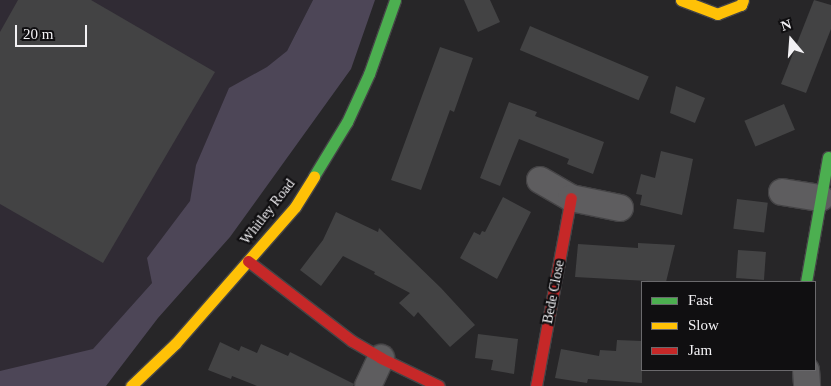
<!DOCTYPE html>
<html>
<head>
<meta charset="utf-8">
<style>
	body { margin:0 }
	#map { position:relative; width:831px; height:386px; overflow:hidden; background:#272628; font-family:"Times New Roman",serif }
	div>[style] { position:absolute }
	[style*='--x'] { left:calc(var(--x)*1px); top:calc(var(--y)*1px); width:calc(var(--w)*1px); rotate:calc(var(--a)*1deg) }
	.built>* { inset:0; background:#302b34 }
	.green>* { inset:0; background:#4d4657 }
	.building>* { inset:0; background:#434344; transform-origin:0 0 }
	.roads { filter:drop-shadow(1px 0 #454446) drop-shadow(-1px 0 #454446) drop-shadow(0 1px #454446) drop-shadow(0 -1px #454446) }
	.street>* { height:26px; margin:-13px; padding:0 13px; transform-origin:13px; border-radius:13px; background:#5e5d5f }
	.fast>* { height:11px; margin:-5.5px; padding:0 5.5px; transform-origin:5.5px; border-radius:5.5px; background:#4caf50 }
	.slow>* { height:11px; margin:-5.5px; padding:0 5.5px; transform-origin:5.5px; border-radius:5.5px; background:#ffc107 }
	.jam>* { height:11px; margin:-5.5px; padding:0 5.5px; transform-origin:5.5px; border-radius:5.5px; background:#c62828 }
	span { translate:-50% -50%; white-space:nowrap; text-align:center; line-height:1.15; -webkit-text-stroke:4.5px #100f11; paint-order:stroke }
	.street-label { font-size:14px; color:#f2f1f4 }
	.legend { position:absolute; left:641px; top:281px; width:175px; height:90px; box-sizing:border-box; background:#100f11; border:1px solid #6a696c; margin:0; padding:6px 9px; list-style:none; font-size:15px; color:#f2f1f4 }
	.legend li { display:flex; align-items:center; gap:10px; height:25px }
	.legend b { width:25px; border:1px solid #6a696c }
	.north { position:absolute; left:766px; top:15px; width:50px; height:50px; -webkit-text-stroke:4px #100f11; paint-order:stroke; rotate:342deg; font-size:14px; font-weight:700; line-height:20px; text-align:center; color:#f2f1f4 }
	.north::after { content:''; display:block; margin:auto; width:18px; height:22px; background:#f2f1f4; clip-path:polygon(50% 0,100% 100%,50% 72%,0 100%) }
	.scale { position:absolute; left:15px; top:25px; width:72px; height:22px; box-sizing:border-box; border:2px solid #f2f1f4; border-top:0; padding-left:6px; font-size:15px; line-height:18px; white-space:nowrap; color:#f2f1f4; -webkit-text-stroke:4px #100f11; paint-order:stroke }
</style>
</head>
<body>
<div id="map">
	<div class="built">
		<div style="clip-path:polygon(0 0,313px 0,287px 51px,235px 189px,61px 386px,0 386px)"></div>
	</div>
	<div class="green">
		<div style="clip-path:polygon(313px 0,375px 0,351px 69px,230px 237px,158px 318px,106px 386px,0 386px,0 371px,93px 349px,152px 283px,147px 258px,190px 201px,196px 165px,229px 88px,267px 67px,287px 51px)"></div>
	</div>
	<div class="building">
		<div style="clip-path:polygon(18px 0,91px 0,215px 72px,103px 263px,0 204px,0 32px)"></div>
		<div style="clip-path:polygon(464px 0,490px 0,500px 22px,478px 32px)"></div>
		<div style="clip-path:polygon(814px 0,831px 5px,831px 29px,806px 93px,781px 84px)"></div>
		<div style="left:530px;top:26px;width:129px;height:26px;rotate:23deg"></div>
		<div style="clip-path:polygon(440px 47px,473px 58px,454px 112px,450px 110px,421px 190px,391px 180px)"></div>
		<div style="clip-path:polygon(676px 86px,705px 98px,695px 123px,670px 113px)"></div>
		<div style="clip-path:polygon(509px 102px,537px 112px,535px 116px,604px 142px,593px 174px,567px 164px,569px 159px,519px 139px,500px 186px,480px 178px)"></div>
		<div style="left:784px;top:104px;width:28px;height:43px;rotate:67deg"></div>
		<div style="clip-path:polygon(661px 151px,693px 159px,682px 215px,640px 205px,642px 195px,636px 194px,641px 174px,655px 178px)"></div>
		<div style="clip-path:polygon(503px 197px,531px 212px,497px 279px,460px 258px,474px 232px,480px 235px,482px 231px,485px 232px)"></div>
		<div style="left:737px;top:199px;width:31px;height:30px;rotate:7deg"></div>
		<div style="clip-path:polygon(336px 212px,378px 232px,379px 228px,441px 288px,475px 325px,450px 347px,418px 312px,414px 317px,399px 303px,410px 293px,374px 274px,375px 272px,343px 256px,321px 286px,300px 270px,323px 240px)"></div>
		<div style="clip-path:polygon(638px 243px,675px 245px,666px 282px,575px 277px,578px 244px,638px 248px)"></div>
		<div style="left:738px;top:250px;width:28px;height:28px;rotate:4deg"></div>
		<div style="clip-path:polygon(478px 334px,518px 339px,514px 374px,491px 370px,493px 360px,475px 358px)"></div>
		<div style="clip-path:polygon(617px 340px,642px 341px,642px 383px,588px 379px,587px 383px,555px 378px,561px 349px,599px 356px,600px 350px,616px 351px)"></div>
		<div style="clip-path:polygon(220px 342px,239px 351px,241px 346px,257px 353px,261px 344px,288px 356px,290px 352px,354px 384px,353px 386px,257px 386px,232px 376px,231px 379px,208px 370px)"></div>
	</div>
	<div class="roads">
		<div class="street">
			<div style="--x:540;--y:180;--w:36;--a:30"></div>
			<div style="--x:571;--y:198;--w:50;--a:11.5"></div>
			<div style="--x:782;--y:192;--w:39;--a:9"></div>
			<div style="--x:806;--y:370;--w:16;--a:86"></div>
			<div style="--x:368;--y:386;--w:31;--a:-65"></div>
		</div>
		<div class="fast">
			<div style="--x:314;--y:176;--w:63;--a:-58.6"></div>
			<div style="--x:347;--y:122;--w:53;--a:-65.4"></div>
			<div style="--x:369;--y:74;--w:78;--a:-70.6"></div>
			<div style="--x:806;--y:282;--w:127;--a:-80"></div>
		</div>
		<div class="slow">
			<div style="--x:681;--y:0;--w:39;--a:21"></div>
			<div style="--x:717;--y:14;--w:26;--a:-21"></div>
			<div style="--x:741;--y:5;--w:5;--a:-68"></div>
			<div style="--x:131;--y:386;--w:61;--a:-43.7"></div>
			<div style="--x:175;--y:344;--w:182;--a:-48.8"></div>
			<div style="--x:295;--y:207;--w:36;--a:-58"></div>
		</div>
		<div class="jam">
			<div style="--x:248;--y:261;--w:131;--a:37.6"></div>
			<div style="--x:352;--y:341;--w:34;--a:30"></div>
			<div style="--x:381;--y:358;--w:64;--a:25.8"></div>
			<div style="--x:536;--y:386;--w:191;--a:-79.5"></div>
		</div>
	</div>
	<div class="street-label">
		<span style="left:268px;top:212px;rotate:-52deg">Whitley Road</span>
		<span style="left:554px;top:292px;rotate:-79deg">Bede Close</span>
	</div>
	<ul class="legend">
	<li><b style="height:6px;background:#4caf50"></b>Fast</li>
	<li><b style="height:6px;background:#ffc107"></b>Slow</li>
	<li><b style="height:6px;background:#c62828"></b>Jam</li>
	</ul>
	<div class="north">N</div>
	<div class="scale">20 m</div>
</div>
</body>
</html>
